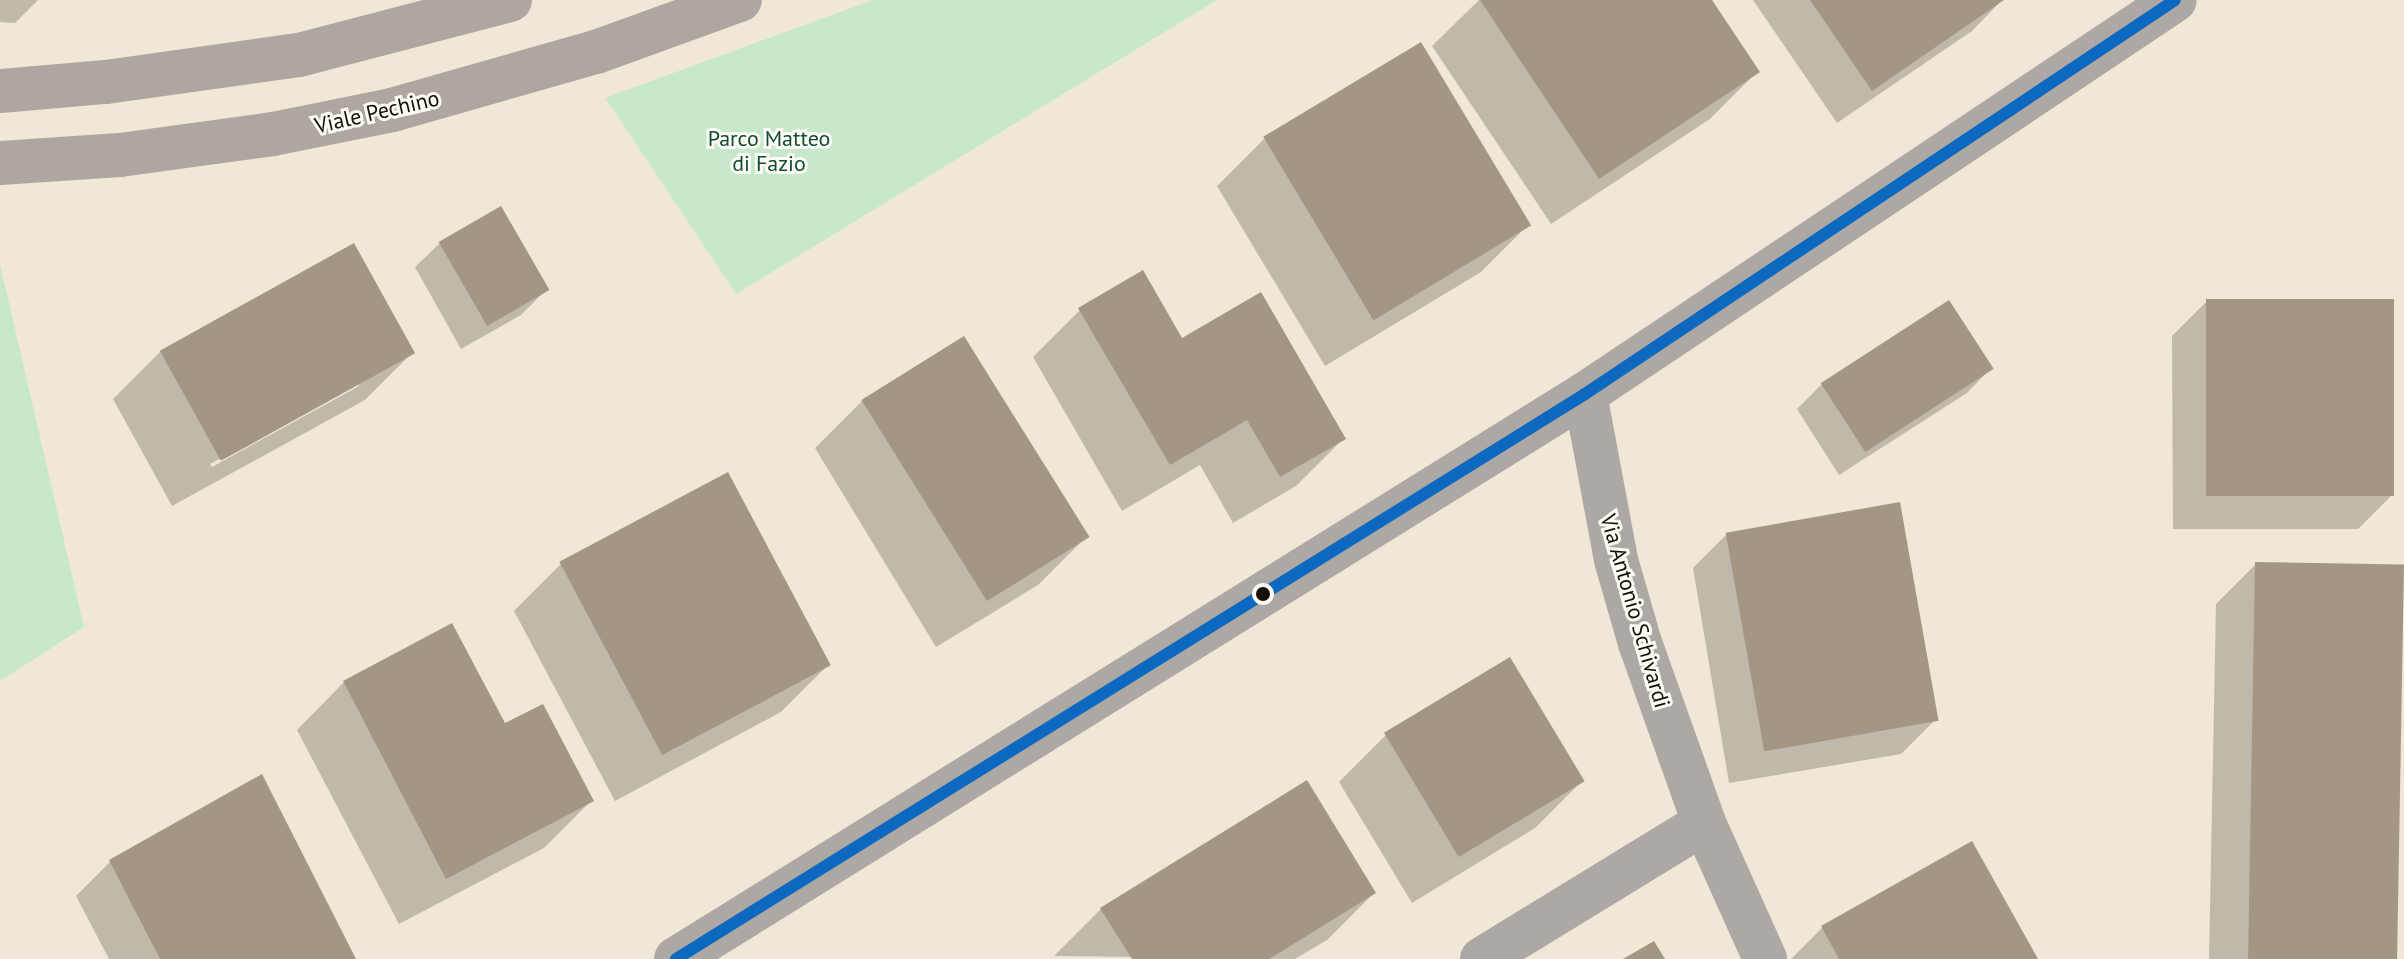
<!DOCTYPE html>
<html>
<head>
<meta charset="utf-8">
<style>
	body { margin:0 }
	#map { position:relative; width:2404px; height:959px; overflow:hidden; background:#f1e7d6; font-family:"PT Sans",sans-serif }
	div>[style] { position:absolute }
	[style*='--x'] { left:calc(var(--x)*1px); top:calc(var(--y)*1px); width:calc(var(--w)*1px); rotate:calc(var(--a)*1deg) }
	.green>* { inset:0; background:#c7e8cd }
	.shadow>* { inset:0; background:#0003 }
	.building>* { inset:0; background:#a49684; transform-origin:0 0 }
	.street>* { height:44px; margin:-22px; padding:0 22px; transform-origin:22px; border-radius:22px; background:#aea8a5 }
	.secondary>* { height:44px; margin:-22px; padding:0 22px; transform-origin:22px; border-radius:22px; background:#aea6a0 }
	.bus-1>* { height:12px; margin:-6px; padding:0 6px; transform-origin:6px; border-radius:6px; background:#0c69bf }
	.dots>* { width:22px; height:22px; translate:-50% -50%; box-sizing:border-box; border:4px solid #fdf9f3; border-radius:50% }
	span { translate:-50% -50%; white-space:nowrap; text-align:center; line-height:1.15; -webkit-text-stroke:6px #fdf9f3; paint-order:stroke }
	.street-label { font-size:22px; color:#150f05 }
	.park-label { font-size:22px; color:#0e4d34 }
</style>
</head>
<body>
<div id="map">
	<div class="green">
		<div style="clip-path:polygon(873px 0,1217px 0,736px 294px,605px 98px)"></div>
		<div style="clip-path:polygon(0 264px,84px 627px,0 681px)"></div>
	</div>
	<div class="shadow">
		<div style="clip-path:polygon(0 0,38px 0,15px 23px,0 22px)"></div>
		<div style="clip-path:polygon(1479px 0,1710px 0,1757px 72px,1710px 119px,1551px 224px,1432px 46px)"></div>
		<div style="clip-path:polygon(1753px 0,2002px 0,1972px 31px,1837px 123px)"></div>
		<div style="clip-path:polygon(1420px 44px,1528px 225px,1481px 272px,1325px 366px,1217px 186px,1264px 139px)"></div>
		<div style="clip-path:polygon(440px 243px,546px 290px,521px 315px,461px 349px,415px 267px)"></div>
		<div style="clip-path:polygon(2206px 302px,2392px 495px,2358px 529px,2173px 529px,2172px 336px)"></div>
		<div style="clip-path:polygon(1080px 310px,1181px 341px,1343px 439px,1296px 486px,1233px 523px,1200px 465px,1122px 511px,1033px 357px)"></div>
		<div style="clip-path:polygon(964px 338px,1085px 538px,1038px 585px,936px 647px,815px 448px,862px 401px)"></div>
		<div style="clip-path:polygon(evenodd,160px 352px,412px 353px,365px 400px,172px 506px,113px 399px,160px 352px,359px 382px,359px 386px,212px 467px,210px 464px,359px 382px)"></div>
		<div style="clip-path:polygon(1991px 368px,1967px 393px,1839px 475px,1797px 409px,1822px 384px)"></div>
		<div style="clip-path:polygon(1727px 534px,1935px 720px,1901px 754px,1729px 783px,1693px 568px)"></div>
		<div style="clip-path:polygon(561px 564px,828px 665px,781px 712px,615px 801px,514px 611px)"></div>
		<div style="clip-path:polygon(2256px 564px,2396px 959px,2209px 959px,2216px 604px)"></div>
		<div style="clip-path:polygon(344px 682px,591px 801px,544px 848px,399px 924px,297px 730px)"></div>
		<div style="clip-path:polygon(1386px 735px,1582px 781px,1535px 828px,1412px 903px,1339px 782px)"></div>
		<div style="clip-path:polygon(1971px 844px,2036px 959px,1791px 959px,1822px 928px)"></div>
		<div style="clip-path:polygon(110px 862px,353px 959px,109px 959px,76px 896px)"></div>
		<div style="clip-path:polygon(1374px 893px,1327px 940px,1295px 959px,1054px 956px,1101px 909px)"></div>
	</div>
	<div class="building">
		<div style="clip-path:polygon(1480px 0,1712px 0,1760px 72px,1599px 179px)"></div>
		<div style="clip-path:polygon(1810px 0,2004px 0,1872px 91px)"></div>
		<div style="left:1421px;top:42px;width:214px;height:184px;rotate:59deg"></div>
		<div style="left:501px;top:206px;width:97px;height:72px;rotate:60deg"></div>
		<div style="left:354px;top:243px;width:126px;height:222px;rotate:61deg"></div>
		<div style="clip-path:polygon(1143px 270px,1182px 338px,1261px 292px,1346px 439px,1280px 477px,1247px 420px,1170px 465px,1078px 308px)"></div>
		<div style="left:2394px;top:299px;width:197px;height:188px;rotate:90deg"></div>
		<div style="left:1949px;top:300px;width:82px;height:153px;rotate:57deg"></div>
		<div style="left:964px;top:336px;width:237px;height:121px;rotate:58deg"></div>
		<div style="left:728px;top:472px;width:219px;height:191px;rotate:62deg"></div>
		<div style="left:1900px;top:502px;width:222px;height:177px;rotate:80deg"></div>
		<div style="left:2255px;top:562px;width:149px;height:397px;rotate:1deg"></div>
		<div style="clip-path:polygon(452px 623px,505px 723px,543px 704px,594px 801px,446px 879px,343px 681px)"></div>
		<div style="left:1510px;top:657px;width:145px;height:147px;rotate:59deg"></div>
		<div style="clip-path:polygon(262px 774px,356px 959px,160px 959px,109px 860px)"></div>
		<div style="clip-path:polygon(1307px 780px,1376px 893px,1269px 959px,1132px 959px,1100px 908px)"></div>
		<div style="clip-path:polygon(1972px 841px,2038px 959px,1839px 959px,1821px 926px)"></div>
		<div style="clip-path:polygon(1654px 941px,1665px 959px,1623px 959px)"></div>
	</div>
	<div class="street">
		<div style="--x:1585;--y:394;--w:169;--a:79.4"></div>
		<div style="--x:1616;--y:560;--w:86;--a:73.9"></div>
		<div style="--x:1640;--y:643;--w:191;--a:70.4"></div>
		<div style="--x:1704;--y:823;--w:149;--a:65.8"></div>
		<div style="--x:676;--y:959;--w:1070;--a:-31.86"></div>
		<div style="--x:1585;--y:394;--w:709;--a:-33.73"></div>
		<div style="--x:1482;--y:959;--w:260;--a:-31.5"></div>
	</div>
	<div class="secondary">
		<div style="--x:0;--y:91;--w:106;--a:-4.9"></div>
		<div style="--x:106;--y:82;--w:195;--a:-8"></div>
		<div style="--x:299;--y:55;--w:218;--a:-14.6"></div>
		<div style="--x:0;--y:163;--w:120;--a:-3.8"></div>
		<div style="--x:120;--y:155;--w:154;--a:-7.8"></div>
		<div style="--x:273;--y:134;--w:121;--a:-11.4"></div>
		<div style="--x:392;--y:110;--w:212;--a:-15.9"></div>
		<div style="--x:596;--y:52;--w:153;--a:-19.9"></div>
	</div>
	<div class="bus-1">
		<div style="--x:676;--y:959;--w:1070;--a:-31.86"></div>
		<div style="--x:1585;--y:394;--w:709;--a:-33.73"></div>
	</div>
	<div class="dots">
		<div style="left:1263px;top:594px;background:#150f05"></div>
	</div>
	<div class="street-label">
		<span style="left:377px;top:112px;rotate:-13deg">Viale Pechino</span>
		<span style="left:1635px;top:611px;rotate:74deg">Via Antonio Schivardi</span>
	</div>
	<div class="park-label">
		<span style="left:769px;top:151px">Parco Matteo<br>di Fazio</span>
	</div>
</div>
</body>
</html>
